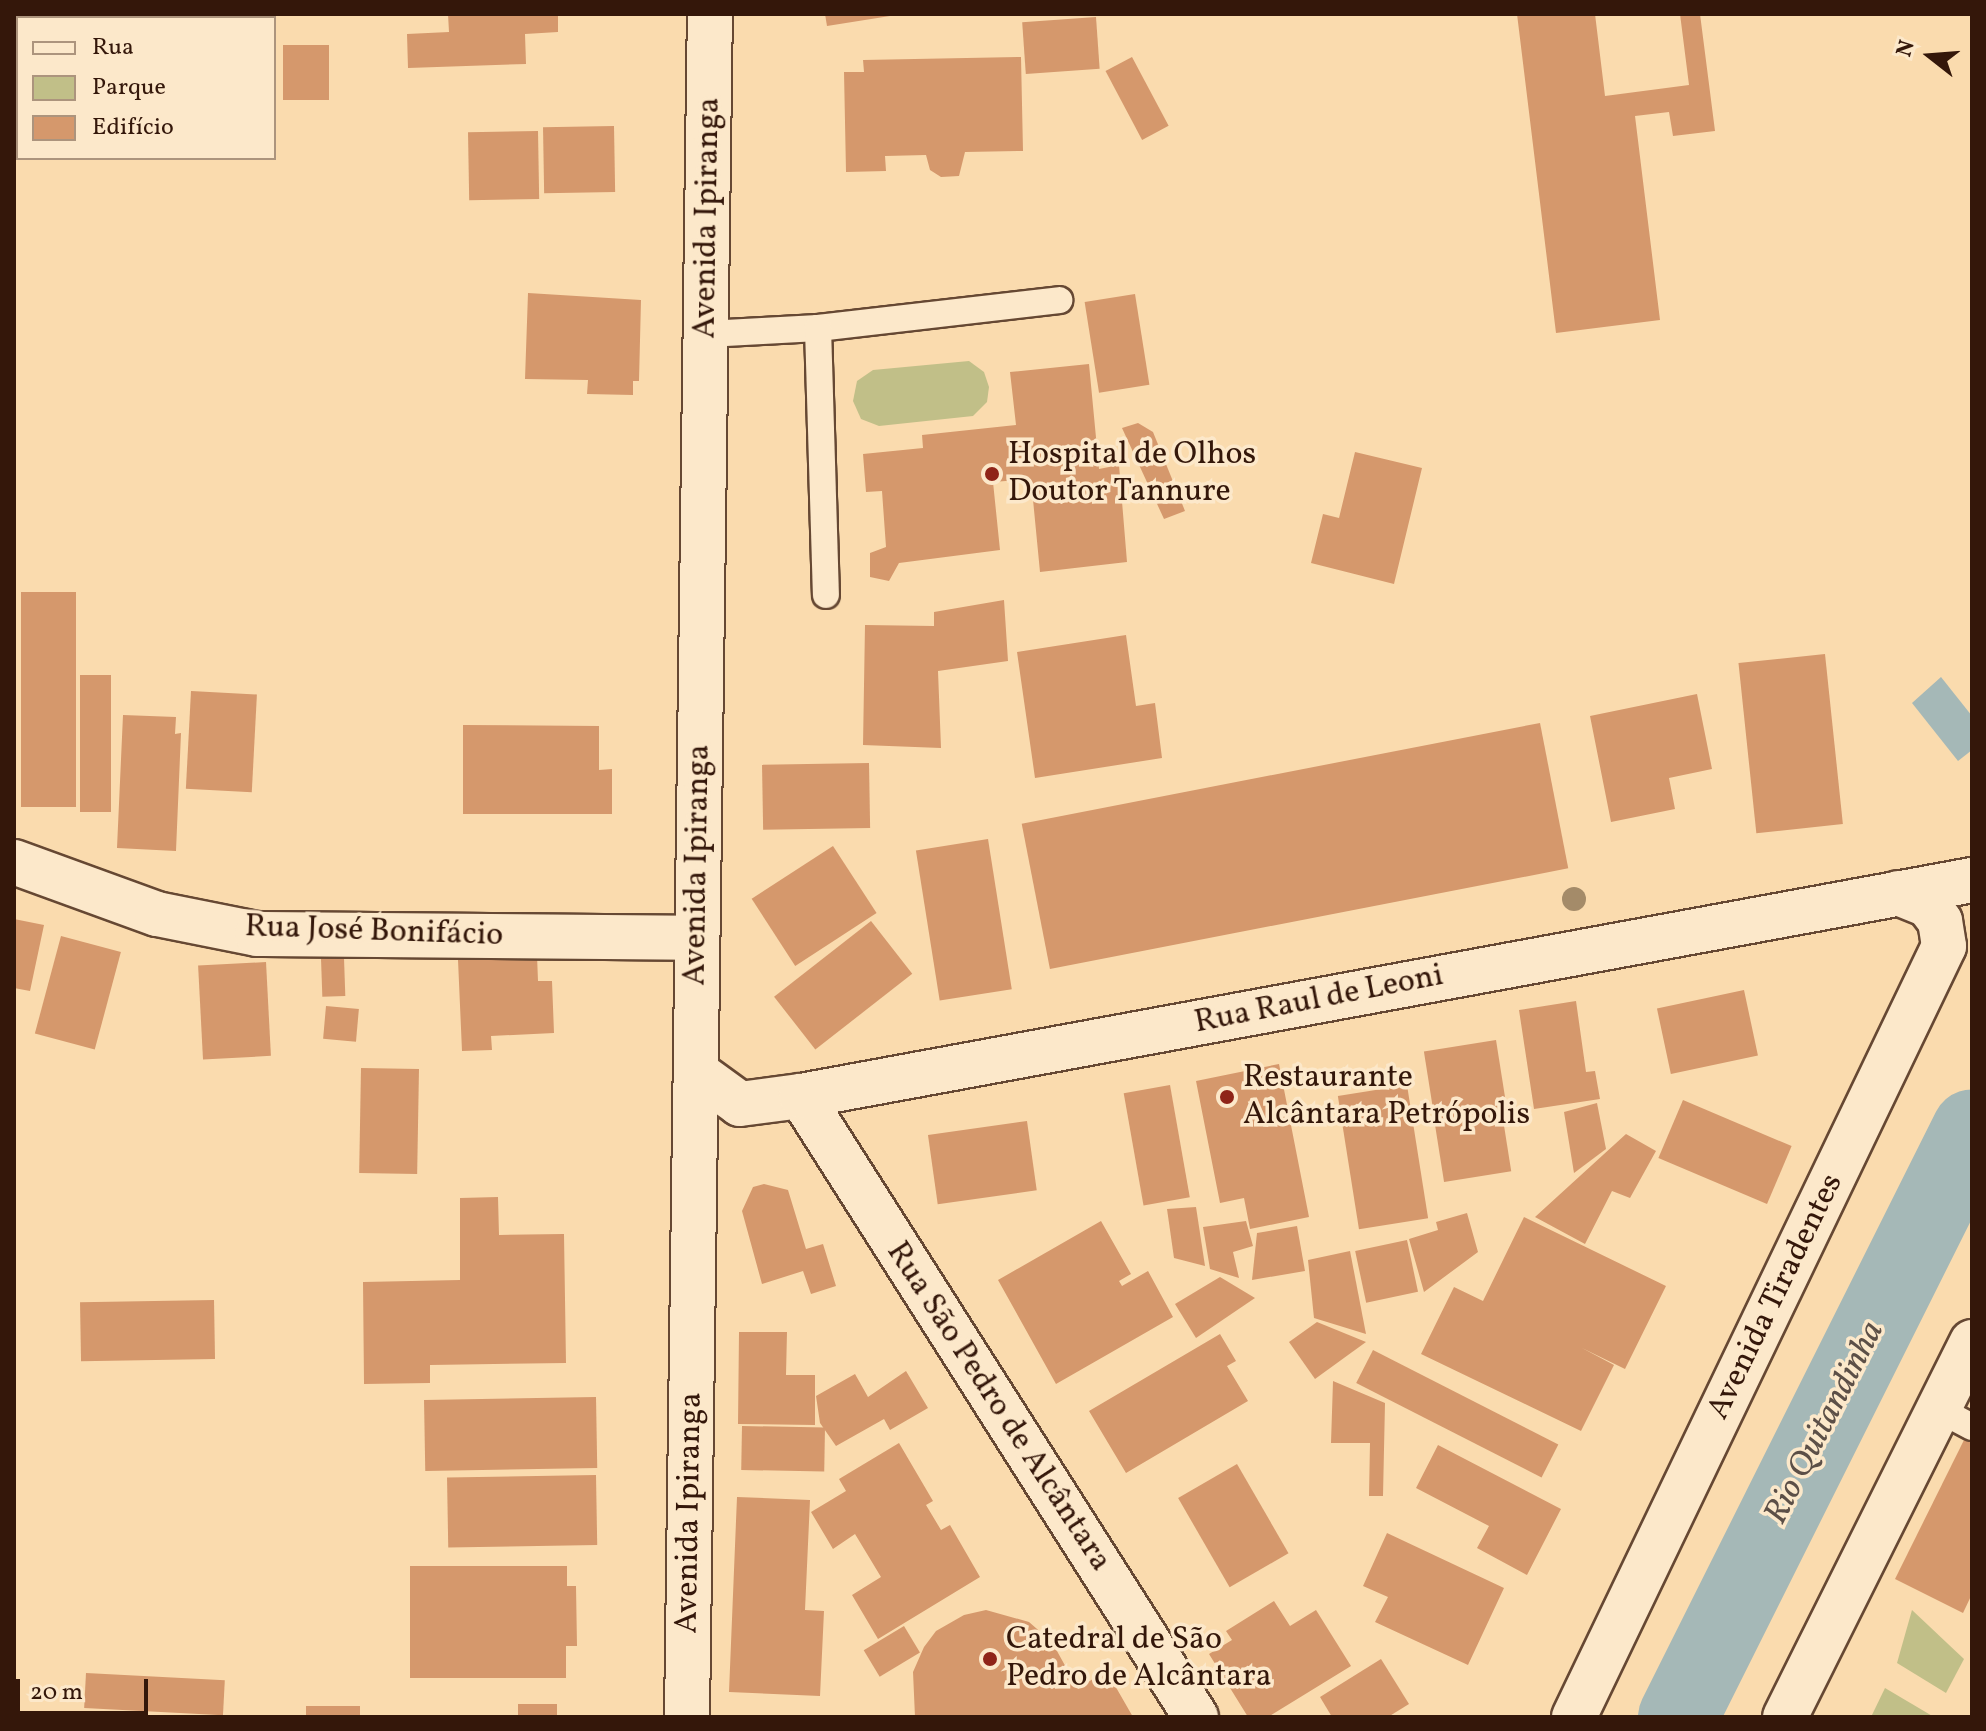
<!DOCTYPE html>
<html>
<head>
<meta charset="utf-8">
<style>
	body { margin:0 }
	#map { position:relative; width:1986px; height:1731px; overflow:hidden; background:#fadbae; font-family:Vollkorn,serif }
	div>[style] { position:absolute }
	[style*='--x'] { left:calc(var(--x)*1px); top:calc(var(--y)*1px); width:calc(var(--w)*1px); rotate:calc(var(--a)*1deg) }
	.green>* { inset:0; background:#c1bf88 }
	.water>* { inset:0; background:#a5b8b7 }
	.river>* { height:80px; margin:-40px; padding:0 40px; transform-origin:40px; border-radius:40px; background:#a5b8b7 }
	.building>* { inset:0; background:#d5986c; transform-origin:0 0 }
	.roads { filter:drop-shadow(2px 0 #664833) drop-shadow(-2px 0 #664833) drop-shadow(0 2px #664833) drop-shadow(0 -2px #664833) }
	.service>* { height:26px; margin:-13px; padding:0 13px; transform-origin:13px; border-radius:13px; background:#fce8ca }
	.minor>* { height:44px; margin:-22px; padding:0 22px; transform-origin:22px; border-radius:22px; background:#fce8ca }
	.secondary>* { height:44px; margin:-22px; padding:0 22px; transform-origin:22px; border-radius:22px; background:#fce8ca }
	.trees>* { width:24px; height:24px; margin:-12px; border-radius:50%; background:#a48b69 }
	.dots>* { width:22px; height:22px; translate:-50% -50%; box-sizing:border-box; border:4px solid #fce8ca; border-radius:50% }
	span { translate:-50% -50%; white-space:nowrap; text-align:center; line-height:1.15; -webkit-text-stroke:7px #fce8ca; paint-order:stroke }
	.street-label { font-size:32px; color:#34170a }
	.poi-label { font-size:32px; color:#34170a }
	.left { translate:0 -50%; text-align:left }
	.water-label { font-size:34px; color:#5c4f47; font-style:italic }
	.frame { position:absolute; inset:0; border:16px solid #34170a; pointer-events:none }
	.legend { position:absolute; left:16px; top:16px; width:260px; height:144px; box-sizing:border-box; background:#fce8ca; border:2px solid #ac947d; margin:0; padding:10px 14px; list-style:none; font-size:24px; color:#34170a }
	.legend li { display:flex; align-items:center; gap:16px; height:40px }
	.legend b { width:40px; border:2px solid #ac947d }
	.north { position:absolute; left:1890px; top:16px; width:80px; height:80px; -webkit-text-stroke:6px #fce8ca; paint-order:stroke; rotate:287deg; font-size:22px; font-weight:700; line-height:32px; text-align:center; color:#34170a }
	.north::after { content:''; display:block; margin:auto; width:28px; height:36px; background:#34170a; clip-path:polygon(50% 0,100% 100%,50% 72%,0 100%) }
	.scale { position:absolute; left:16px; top:1679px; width:132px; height:36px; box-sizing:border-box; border:4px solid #34170a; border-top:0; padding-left:10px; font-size:24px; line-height:28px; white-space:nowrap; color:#34170a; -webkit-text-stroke:6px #fce8ca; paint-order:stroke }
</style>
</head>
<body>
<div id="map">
	<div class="green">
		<div style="clip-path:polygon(969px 361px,984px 372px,989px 387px,987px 402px,973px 416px,879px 426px,861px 419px,853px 401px,857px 381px,873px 370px)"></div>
		<div style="clip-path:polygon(1912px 1610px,1964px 1659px,1946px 1693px,1897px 1663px)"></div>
		<div style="clip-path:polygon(1885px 1688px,1934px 1717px,1871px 1717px)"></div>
	</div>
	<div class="water">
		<div style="clip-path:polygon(1941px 677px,1972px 716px,1972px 750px,1958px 761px,1912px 703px)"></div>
	</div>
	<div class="river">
		<div style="--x:1678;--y:1717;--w:657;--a:-63.43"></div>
	</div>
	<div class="building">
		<div style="clip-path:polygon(448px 14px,558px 14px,558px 32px,525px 34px,526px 64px,408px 68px,407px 34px,449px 32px)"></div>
		<div style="clip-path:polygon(825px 14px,890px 14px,890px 16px,827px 26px)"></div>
		<div style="clip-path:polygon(1517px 14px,1595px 14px,1605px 96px,1689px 85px,1680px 14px,1700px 14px,1715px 131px,1673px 136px,1669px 112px,1635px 116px,1660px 320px,1556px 333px)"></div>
		<div style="left:1096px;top:17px;width:52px;height:74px;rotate:86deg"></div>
		<div style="left:283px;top:45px;width:46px;height:55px"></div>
		<div style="clip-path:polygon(1021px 57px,1023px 151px,965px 152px,959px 176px,941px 177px,930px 170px,926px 155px,885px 156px,886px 171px,846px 172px,844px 72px,864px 72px,863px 60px)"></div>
		<div style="left:1132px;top:57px;width:78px;height:30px;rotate:62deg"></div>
		<div style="left:614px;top:126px;width:66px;height:71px;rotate:89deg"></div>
		<div style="left:538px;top:131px;width:68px;height:70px;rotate:89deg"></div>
		<div style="clip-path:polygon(528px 293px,641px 300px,639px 381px,633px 381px,633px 395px,587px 394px,588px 380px,525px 379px)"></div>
		<div style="left:1135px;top:294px;width:92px;height:51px;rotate:81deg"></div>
		<div style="clip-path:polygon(1089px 364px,1099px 469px,1119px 465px,1127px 562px,1040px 572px,1031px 479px,993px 482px,1000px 550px,899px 563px,889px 581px,870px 577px,870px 553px,886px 547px,882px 491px,866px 492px,863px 454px,923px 448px,922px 435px,1016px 425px,1010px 372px)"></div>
		<div style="clip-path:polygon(1138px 423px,1153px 432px,1185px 511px,1164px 519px,1122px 428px)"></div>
		<div style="clip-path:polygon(1355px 452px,1422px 468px,1394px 584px,1311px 563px,1323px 514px,1339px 518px)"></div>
		<div style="left:21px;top:592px;width:55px;height:215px"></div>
		<div style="clip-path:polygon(1004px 600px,1008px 661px,938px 671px,941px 748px,863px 745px,865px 625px,934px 626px,934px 612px)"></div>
		<div style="clip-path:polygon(1126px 635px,1136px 706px,1155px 703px,1162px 758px,1035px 778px,1017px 652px)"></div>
		<div style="left:1825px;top:654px;width:171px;height:87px;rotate:84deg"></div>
		<div style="left:80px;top:675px;width:31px;height:137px"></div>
		<div style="left:191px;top:691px;width:66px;height:98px;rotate:3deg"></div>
		<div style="clip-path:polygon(1697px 694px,1712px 769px,1669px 778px,1675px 809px,1611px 822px,1590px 716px)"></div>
		<div style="clip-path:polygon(123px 715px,176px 717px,175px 734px,181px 733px,176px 851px,117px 848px)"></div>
		<div style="left:1540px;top:723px;width:148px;height:528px;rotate:79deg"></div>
		<div style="clip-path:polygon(463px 725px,599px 726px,599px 770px,612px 769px,612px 814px,463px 814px)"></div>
		<div style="left:869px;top:763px;width:65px;height:107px;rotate:89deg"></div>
		<div style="left:988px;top:839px;width:152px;height:73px;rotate:81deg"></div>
		<div style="left:833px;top:846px;width:80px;height:97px;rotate:57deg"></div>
		<div style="clip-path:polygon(14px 919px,44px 925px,30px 991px,14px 988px)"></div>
		<div style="left:871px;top:921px;width:67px;height:123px;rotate:52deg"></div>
		<div style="left:61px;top:936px;width:62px;height:101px;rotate:15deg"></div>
		<div style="clip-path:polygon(537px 955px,538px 981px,552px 981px,554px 1033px,491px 1036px,492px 1050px,462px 1051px,458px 960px)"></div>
		<div style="left:344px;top:958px;width:38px;height:23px;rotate:88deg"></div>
		<div style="left:266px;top:962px;width:94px;height:68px;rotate:87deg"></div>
		<div style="left:1744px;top:990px;width:67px;height:89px;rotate:78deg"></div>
		<div style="clip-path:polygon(1576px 1001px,1586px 1072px,1595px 1071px,1600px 1099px,1534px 1109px,1519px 1010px)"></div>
		<div style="left:326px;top:1006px;width:33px;height:33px;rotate:5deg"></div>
		<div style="left:1496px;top:1040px;width:70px;height:73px;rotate:81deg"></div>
		<div style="clip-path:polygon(1279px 1064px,1309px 1217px,1250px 1229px,1244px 1198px,1220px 1203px,1196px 1081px)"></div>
		<div style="left:361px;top:1068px;width:58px;height:105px;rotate:1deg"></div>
		<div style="left:1170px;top:1085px;width:114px;height:47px;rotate:80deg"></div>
		<div style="left:1407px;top:1085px;width:135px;height:70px;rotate:81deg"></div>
		<div style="left:1683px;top:1100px;width:118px;height:63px;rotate:23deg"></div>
		<div style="clip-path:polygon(1597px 1103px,1606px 1149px,1574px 1173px,1564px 1112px)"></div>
		<div style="left:1502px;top:1113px;width:59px;height:68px;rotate:81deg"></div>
		<div style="left:1027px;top:1121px;width:70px;height:100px;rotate:82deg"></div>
		<div style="clip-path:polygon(1626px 1134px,1656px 1151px,1630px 1198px,1612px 1191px,1585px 1244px,1535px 1217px)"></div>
		<div style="clip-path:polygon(764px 1184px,788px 1190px,806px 1249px,823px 1244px,836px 1286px,811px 1294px,803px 1271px,762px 1284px,742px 1211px,753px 1187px)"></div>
		<div style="clip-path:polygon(498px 1197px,499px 1235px,564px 1234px,566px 1363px,430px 1365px,430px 1383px,364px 1384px,363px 1282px,460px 1280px,460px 1198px)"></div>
		<div style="clip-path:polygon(1196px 1207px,1205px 1266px,1174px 1258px,1167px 1209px)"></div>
		<div style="clip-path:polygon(1467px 1213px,1478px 1252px,1424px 1292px,1409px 1239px,1438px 1230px,1436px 1222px)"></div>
		<div style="clip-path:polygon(1524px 1217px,1666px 1286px,1625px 1369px,1582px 1348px,1614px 1365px,1581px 1431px,1421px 1354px,1454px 1287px,1483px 1301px)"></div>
		<div style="clip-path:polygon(1101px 1221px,1131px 1274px,1119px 1281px,1122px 1286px,1148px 1271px,1173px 1317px,1056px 1384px,998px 1280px)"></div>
		<div style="clip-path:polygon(1246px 1221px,1253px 1246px,1233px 1252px,1239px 1278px,1210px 1269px,1203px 1227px)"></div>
		<div style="clip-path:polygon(1297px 1226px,1305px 1271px,1252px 1280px,1257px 1233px)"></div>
		<div style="left:1407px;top:1240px;width:53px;height:53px;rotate:78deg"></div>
		<div style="clip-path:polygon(1350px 1251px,1366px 1334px,1314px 1318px,1308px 1260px)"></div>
		<div style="clip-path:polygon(1220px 1277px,1255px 1298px,1196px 1338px,1175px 1304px)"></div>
		<div style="left:214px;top:1300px;width:59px;height:134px;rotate:89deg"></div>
		<div style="clip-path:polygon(1317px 1322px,1366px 1342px,1315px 1379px,1289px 1342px)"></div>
		<div style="clip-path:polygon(739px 1332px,787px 1332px,786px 1375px,815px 1375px,815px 1425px,738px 1424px)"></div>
		<div style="clip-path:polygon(1220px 1334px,1236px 1361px,1227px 1366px,1248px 1401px,1126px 1473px,1089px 1411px)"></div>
		<div style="left:1373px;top:1350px;width:208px;height:37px;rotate:27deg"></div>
		<div style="clip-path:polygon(906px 1371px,928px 1408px,890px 1430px,884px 1419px,836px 1446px,820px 1423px,816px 1396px,855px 1374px,868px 1397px)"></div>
		<div style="clip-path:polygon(1333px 1381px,1385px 1403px,1383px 1496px,1369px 1496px,1370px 1443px,1331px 1443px)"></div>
		<div style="left:596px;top:1397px;width:71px;height:172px;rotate:89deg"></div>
		<div style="left:742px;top:1426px;width:83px;height:44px;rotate:1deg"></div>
		<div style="clip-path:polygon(1965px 1438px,1972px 1442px,1972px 1594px,1963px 1613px,1895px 1579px)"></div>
		<div style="clip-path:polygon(899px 1443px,933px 1501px,926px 1505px,941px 1530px,950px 1525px,980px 1577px,878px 1639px,852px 1595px,881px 1577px,855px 1534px,833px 1549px,811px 1512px,846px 1491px,839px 1479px)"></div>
		<div style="clip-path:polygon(1438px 1445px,1561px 1509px,1527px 1575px,1477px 1548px,1489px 1526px,1416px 1488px)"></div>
		<div style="left:1237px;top:1464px;width:103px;height:68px;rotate:60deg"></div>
		<div style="left:596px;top:1475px;width:70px;height:149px;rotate:89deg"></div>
		<div style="clip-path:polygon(737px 1497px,810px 1500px,805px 1610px,824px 1611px,820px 1696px,729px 1692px)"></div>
		<div style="clip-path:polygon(1387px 1533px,1504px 1588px,1468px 1665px,1375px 1622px,1388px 1597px,1363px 1586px)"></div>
		<div style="clip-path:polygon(410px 1566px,567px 1566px,567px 1586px,576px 1586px,577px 1646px,566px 1646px,566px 1678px,410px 1678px)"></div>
		<div style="clip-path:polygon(1274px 1601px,1290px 1626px,1316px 1610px,1351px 1666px,1268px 1717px,1248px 1717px,1209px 1654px,1232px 1640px,1226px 1631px)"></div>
		<div style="clip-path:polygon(986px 1610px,1029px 1622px,1052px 1642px,1078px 1689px,1106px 1670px,1133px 1717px,915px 1717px,913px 1672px,924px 1647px,936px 1631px,964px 1615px)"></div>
		<div style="left:904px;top:1626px;width:31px;height:47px;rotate:59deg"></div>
		<div style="clip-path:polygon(1381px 1659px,1409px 1704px,1388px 1717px,1332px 1717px,1320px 1697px)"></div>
		<div style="left:86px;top:1673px;width:139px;height:35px;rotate:3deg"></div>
		<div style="left:557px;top:1704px;width:13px;height:39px;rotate:90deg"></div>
		<div style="left:306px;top:1706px;width:54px;height:11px"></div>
	</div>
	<div class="roads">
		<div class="service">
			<div style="--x:818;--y:328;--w:243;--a:-6.6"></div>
			<div style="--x:707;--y:334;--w:111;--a:-3.1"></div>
			<div style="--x:818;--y:328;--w:267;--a:88.3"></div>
			<div style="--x:1938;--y:1409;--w:38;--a:28"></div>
		</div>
		<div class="minor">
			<div style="--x:14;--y:862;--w:152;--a:20"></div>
			<div style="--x:157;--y:914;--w:102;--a:11.3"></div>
			<div style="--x:257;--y:934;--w:439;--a:0.5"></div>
			<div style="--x:801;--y:1096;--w:736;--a:57.54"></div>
			<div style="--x:1574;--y:1717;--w:855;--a:-64.36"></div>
			<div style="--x:1944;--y:946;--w:25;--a:-99"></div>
			<div style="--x:1940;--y:921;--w:20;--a:-127"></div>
			<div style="--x:1928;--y:905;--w:32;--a:-158"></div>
		</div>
		<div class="secondary">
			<div style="--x:696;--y:1072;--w:54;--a:36"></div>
			<div style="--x:740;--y:1104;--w:62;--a:-7.5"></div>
			<div style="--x:801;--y:1096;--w:1191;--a:-10.45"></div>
			<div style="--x:687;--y:1717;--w:1703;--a:-89.23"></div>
			<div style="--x:1785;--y:1717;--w:419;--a:-63.5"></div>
		</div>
	</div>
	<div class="trees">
		<div style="left:1574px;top:899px"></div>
	</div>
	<div class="dots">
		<div style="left:992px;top:474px;background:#8f2418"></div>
		<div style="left:1227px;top:1097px;background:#8f2418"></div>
		<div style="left:990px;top:1659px;background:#8f2418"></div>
	</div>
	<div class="street-label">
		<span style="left:708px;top:218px;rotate:-89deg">Avenida Ipiranga</span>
		<span style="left:698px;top:865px;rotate:-89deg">Avenida Ipiranga</span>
		<span style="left:374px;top:932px;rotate:2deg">Rua José Bonifácio</span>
		<span style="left:1319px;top:1000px;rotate:-11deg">Rua Raul de Leoni</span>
		<span style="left:1776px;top:1297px;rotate:-64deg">Avenida Tiradentes</span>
		<span style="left:998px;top:1407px;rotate:57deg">Rua São Pedro de Alcântara</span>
		<span style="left:690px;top:1513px;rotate:-89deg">Avenida Ipiranga</span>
	</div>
	<div class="poi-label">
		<span class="left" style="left:1008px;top:474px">Hospital de Olhos<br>Doutor Tannure</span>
		<span class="left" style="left:1243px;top:1097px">Restaurante<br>Alcântara Petrópolis</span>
		<span class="left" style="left:1006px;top:1659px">Catedral de São<br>Pedro de Alcântara</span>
	</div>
	<div class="water-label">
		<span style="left:1825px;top:1423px;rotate:-63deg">Rio Quitandinha</span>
	</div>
	<div class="frame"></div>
	<ul class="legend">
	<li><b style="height:10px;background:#fce8ca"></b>Rua</li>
	<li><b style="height:22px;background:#c1bf88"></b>Parque</li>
	<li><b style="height:22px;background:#d5986c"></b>Edifício</li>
	</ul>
	<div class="north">N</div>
	<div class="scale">20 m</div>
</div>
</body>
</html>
